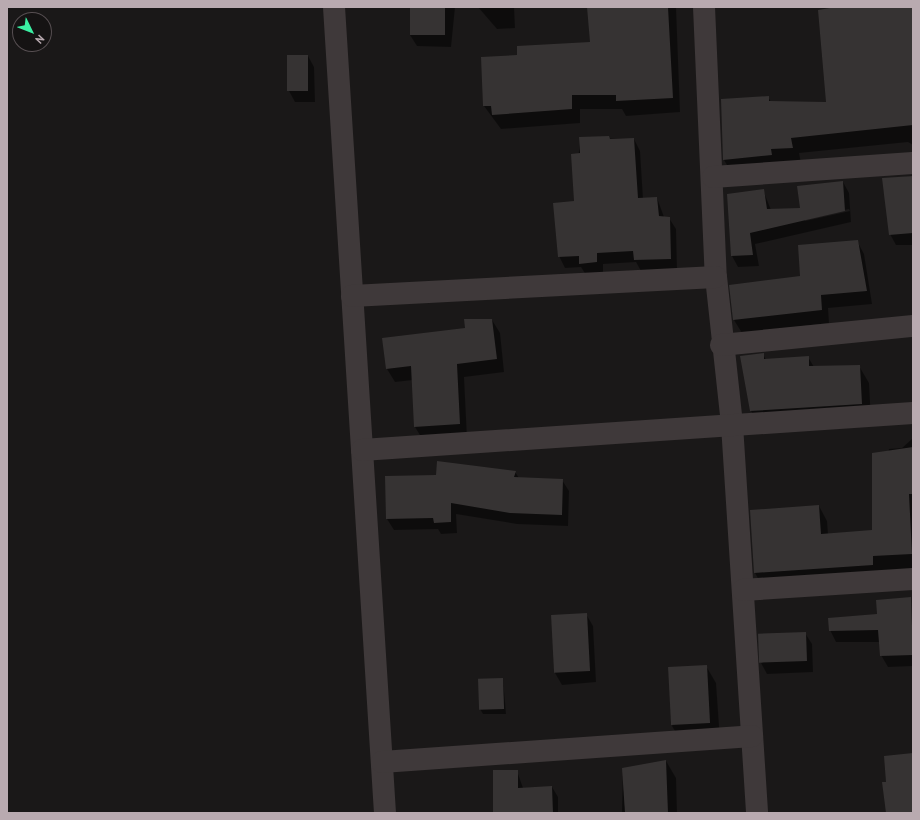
<!DOCTYPE html>
<html>
<head>
<meta charset="utf-8">
<style>
	body { margin:0 }
	#map { position:relative; width:920px; height:820px; overflow:hidden; background:#1a1818; font-family:"PT Sans",sans-serif }
	div>[style] { position:absolute }
	[style*='--x'] { left:calc(var(--x)*1px); top:calc(var(--y)*1px); width:calc(var(--w)*1px); rotate:calc(var(--a)*1deg) }
	.shadow>* { inset:0; background:#0007 }
	.building>* { inset:0; background:#363333; transform-origin:0 0 }
	.minor>* { height:22px; margin:-11px; padding:0 11px; transform-origin:11px; border-radius:11px; background:#3f393a }
	span { translate:-50% -50%; white-space:nowrap; text-align:center; line-height:1.15; -webkit-text-stroke:3px #151313; paint-order:stroke }
	.frame { position:absolute; inset:0; border:8px solid #b9aab0; pointer-events:none }
	.north { position:absolute; left:12px; top:12px; width:40px; height:40px; box-sizing:border-box; background:#151313; border:1px solid #574f52; border-radius:50%; rotate:133deg; font-size:11px; font-weight:700; line-height:16px; text-align:center; color:#b9aab0 }
	.north::after { content:''; display:block; margin:auto; width:14px; height:18px; background:#3befa3; clip-path:polygon(50% 0,100% 100%,50% 72%,0 100%) }
</style>
</head>
<body>
<div id="map">
	<div class="shadow">
		<div style="clip-path:polygon(411px 7px,455px 7px,451px 47px,417px 46px,410px 35px)"></div>
		<div style="clip-path:polygon(478px 7px,514px 7px,515px 28px,497px 29px)"></div>
		<div style="clip-path:polygon(588px 7px,676px 7px,680px 112px,626px 116px,622px 109px,580px 109px,580px 123px,501px 129px,484px 106px,518px 56px,591px 43px)"></div>
		<div style="clip-path:polygon(843px 7px,913px 7px,913px 145px,908px 142px,799px 153px,801px 163px,733px 175px,724px 160px,722px 100px,768px 97px,771px 102px,827px 103px)"></div>
		<div style="clip-path:polygon(288px 56px,308px 56px,314px 67px,315px 102px,295px 102px,289px 91px)"></div>
		<div style="clip-path:polygon(580px 138px,634px 139px,640px 151px,643px 199px,657px 198px,664px 217px,669px 218px,676px 229px,677px 270px,641px 271px,636px 262px,603px 264px,603px 273px,586px 275px,581px 267px,565px 268px,559px 256px,575px 202px)"></div>
		<div style="clip-path:polygon(913px 176px,913px 245px,896px 245px,890px 234px,883px 179px)"></div>
		<div style="clip-path:polygon(evenodd,843px 182px,849px 193px,851px 222px,755px 244px,759px 266px,738px 267px,732px 256px,763px 190px,771px 210px,801px 209px,843px 182px,849px 209px,850px 211px,805px 221px,805px 219px,849px 209px)"></div>
		<div style="clip-path:polygon(857px 241px,864px 254px,872px 304px,828px 308px,829px 323px,742px 333px,734px 320px)"></div>
		<div style="clip-path:polygon(492px 320px,500px 333px,504px 372px,464px 377px,467px 438px,423px 440px,415px 427px,413px 380px,395px 382px,387px 369px)"></div>
		<div style="clip-path:polygon(763px 354px,766px 360px,808px 357px,814px 367px,859px 366px,869px 383px,871px 421px,761px 428px,751px 411px,741px 357px)"></div>
		<div style="clip-path:polygon(912px 439px,913px 569px,763px 587px,755px 573px,819px 506px,827px 521px,828px 534px,873px 531px,889px 449px,902px 448px)"></div>
		<div style="clip-path:polygon(515px 472px,519px 478px,562px 480px,569px 491px,568px 526px,517px 524px,456px 514px,457px 533px,441px 534px,438px 529px,394px 530px,387px 519px,437px 476px)"></div>
		<div style="clip-path:polygon(911px 598px,913px 666px,888px 667px,881px 655px,880px 642px,836px 642px,830px 630px,878px 615px)"></div>
		<div style="clip-path:polygon(586px 614px,593px 626px,596px 682px,562px 685px,555px 673px,552px 616px)"></div>
		<div style="clip-path:polygon(805px 633px,812px 644px,813px 672px,767px 674px,761px 663px)"></div>
		<div style="clip-path:polygon(706px 666px,716px 683px,720px 740px,682px 743px,672px 726px)"></div>
		<div style="clip-path:polygon(503px 679px,506px 714px,483px 714px,480px 709px)"></div>
		<div style="clip-path:polygon(913px 754px,913px 813px,887px 813px,883px 783px,887px 783px)"></div>
		<div style="clip-path:polygon(666px 761px,676px 778px,677px 813px,622px 813px,623px 769px)"></div>
		<div style="clip-path:polygon(517px 771px,523px 788px,552px 787px,558px 797px,558px 813px,495px 813px)"></div>
	</div>
	<div class="building">
		<div style="left:410px;top:7px;width:35px;height:28px"></div>
		<div style="clip-path:polygon(587px 7px,668px 7px,673px 98px,616px 101px,616px 95px,572px 95px,572px 109px,492px 115px,491px 106px,483px 106px,481px 57px,517px 55px,517px 46px,590px 42px)"></div>
		<div style="clip-path:polygon(836px 7px,913px 7px,913px 125px,791px 138px,793px 148px,771px 149px,772px 155px,723px 160px,721px 99px,769px 96px,769px 101px,826px 102px,818px 10px)"></div>
		<div style="left:287px;top:55px;width:21px;height:36px"></div>
		<div style="clip-path:polygon(609px 136px,610px 139px,634px 138px,638px 198px,657px 197px,659px 216px,670px 217px,671px 259px,634px 260px,633px 251px,597px 253px,597px 262px,579px 264px,579px 256px,558px 257px,553px 203px,574px 201px,571px 154px,580px 153px,579px 137px)"></div>
		<div style="clip-path:polygon(913px 176px,913px 233px,889px 235px,882px 178px)"></div>
		<div style="clip-path:polygon(843px 181px,845px 211px,750px 233px,753px 255px,731px 256px,727px 194px,764px 189px,767px 209px,800px 208px,797px 186px)"></div>
		<div style="clip-path:polygon(858px 240px,867px 291px,821px 295px,822px 310px,733px 320px,729px 285px,800px 276px,798px 245px)"></div>
		<div style="clip-path:polygon(464px 319px,492px 319px,497px 359px,457px 364px,460px 424px,414px 427px,411px 366px,386px 369px,382px 338px,465px 328px)"></div>
		<div style="clip-path:polygon(764px 353px,764px 359px,809px 356px,809px 366px,860px 365px,862px 404px,750px 411px,740px 356px)"></div>
		<div style="clip-path:polygon(913px 447px,913px 494px,909px 494px,912px 554px,873px 556px,873px 565px,754px 573px,750px 510px,819px 505px,821px 534px,872px 530px,872px 453px)"></div>
		<div style="clip-path:polygon(437px 461px,516px 471px,514px 477px,563px 479px,562px 515px,510px 513px,451px 503px,451px 522px,434px 523px,433px 518px,386px 519px,385px 476px,436px 475px)"></div>
		<div style="clip-path:polygon(911px 597px,913px 655px,880px 656px,878px 630px,829px 631px,828px 618px,877px 614px,876px 600px)"></div>
		<div style="left:587px;top:613px;width:58px;height:36px;rotate:87deg"></div>
		<div style="left:806px;top:632px;width:29px;height:48px;rotate:88deg"></div>
		<div style="left:707px;top:665px;width:58px;height:39px;rotate:87deg"></div>
		<div style="left:503px;top:678px;width:31px;height:25px;rotate:88deg"></div>
		<div style="clip-path:polygon(913px 753px,913px 812px,886px 813px,882px 782px,886px 782px,884px 756px)"></div>
		<div style="clip-path:polygon(666px 760px,668px 813px,625px 813px,622px 768px)"></div>
		<div style="clip-path:polygon(493px 770px,518px 770px,518px 788px,552px 786px,553px 813px,493px 813px)"></div>
	</div>
	<div class="minor">
		<div style="--x:334;--y:7;--w:808;--a:86.38"></div>
		<div style="--x:704;--y:7;--w:270;--a:87.5"></div>
		<div style="--x:716;--y:277;--w:149;--a:83.8"></div>
		<div style="--x:732;--y:425;--w:389;--a:86.3"></div>
		<div style="--x:713;--y:177;--w:200;--a:-4"></div>
		<div style="--x:352;--y:296;--w:364;--a:-3"></div>
		<div style="--x:721;--y:345;--w:193;--a:-5.7"></div>
		<div style="--x:362;--y:450;--w:552;--a:-3.84"></div>
		<div style="--x:743;--y:590;--w:170;--a:-3.7"></div>
		<div style="--x:382;--y:762;--w:371;--a:-4"></div>
	</div>
	<div class="frame"></div>
	<div class="north">N</div>
</div>
</body>
</html>
